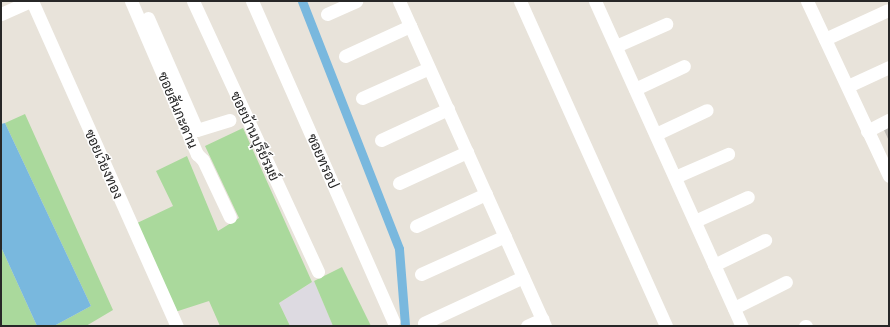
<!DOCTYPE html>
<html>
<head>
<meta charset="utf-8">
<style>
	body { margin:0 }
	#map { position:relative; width:890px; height:327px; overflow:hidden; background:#e8e3da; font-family:Jost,Sarabun,sans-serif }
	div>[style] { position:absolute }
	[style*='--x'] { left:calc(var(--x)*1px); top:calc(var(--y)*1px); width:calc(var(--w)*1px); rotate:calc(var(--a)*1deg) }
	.industrial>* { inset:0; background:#dddae1 }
	.green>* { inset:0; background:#aad99c }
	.water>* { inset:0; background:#79b8de }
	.canal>* { height:9px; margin:-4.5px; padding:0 4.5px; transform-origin:4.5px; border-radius:4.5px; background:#79b8de }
	.building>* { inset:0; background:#c0bdb7 }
	.minor>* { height:13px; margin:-6.5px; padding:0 6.5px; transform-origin:6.5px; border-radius:6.5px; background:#fff }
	span { translate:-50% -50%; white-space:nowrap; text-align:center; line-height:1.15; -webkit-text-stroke:3px #fff; paint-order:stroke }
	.street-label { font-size:14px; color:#272727 }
	.frame { position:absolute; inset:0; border:2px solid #272727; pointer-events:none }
</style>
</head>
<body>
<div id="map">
	<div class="industrial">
		<div style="clip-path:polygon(314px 281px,333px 326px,290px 326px,279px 303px)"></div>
	</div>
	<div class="green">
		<div style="clip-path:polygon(25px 114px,113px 310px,86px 326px,54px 326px,91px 306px,5px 123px)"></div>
		<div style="clip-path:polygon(243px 128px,312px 282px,279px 303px,290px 326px,220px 326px,209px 301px,175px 312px,135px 224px,173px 206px,156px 171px,187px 156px,218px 231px,239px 218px,205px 146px)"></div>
		<div style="clip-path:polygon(1px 247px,37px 326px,1px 326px)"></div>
		<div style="clip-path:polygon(342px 267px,371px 326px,333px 326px,314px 281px)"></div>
	</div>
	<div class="water">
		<div style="clip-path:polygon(5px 123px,91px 306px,54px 326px,37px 326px,1px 247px,1px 124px)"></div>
	</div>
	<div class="canal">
		<div style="--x:302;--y:1;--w:266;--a:68.6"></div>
		<div style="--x:399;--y:249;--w:77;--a:85.5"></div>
	</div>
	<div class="building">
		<div style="clip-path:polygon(889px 127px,889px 141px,884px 130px)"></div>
	</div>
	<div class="minor">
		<div style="--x:32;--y:1;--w:356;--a:66"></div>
		<div style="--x:131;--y:1;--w:167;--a:66.7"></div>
		<div style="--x:197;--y:154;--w:8;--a:45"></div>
		<div style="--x:203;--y:160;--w:63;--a:64.7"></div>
		<div style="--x:193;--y:1;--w:298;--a:65.2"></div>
		<div style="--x:252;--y:1;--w:350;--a:66.2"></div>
		<div style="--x:399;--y:1;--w:356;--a:65.8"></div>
		<div style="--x:520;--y:1;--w:356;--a:65.8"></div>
		<div style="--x:595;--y:1;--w:357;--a:65.7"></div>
		<div style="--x:807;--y:1;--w:193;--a:64.9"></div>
		<div style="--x:1;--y:14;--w:32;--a:-24"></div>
		<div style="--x:327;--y:14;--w:32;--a:-24"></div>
		<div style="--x:148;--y:18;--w:122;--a:66.4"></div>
		<div style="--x:197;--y:130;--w:34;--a:-17"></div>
		<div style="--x:825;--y:39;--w:69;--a:-24.7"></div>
		<div style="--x:616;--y:46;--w:55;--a:-23.7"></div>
		<div style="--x:345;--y:56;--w:72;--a:-24.8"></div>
		<div style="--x:848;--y:86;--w:45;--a:-24.9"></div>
		<div style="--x:635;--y:89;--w:54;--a:-25.1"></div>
		<div style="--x:362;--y:98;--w:73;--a:-24.1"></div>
		<div style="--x:867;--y:131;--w:25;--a:-27"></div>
		<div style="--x:656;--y:134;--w:56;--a:-25.2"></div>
		<div style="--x:381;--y:140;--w:74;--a:-24.8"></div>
		<div style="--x:675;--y:177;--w:58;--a:-23.5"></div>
		<div style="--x:399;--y:183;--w:75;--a:-24.5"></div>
		<div style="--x:695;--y:221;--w:58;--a:-24.4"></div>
		<div style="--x:416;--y:226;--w:77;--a:-24.6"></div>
		<div style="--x:714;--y:265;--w:57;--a:-26.1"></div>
		<div style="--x:421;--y:274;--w:92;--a:-24.3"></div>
		<div style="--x:734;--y:308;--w:58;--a:-26.6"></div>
		<div style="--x:424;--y:323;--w:109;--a:-24.9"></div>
		<div style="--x:527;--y:326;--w:17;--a:-25"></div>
		<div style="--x:805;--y:326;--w:1;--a:0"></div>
	</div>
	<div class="street-label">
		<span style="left:178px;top:110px;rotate:67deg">ซอยสันกะดาน</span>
		<span style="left:255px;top:136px;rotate:65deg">ซอยบ้านบุรีย์รมย์</span>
		<span style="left:323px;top:161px;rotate:66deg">ซอยทรอป</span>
		<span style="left:104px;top:164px;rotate:66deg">ซอยเวียงทอง</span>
	</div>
	<div class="frame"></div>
</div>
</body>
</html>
